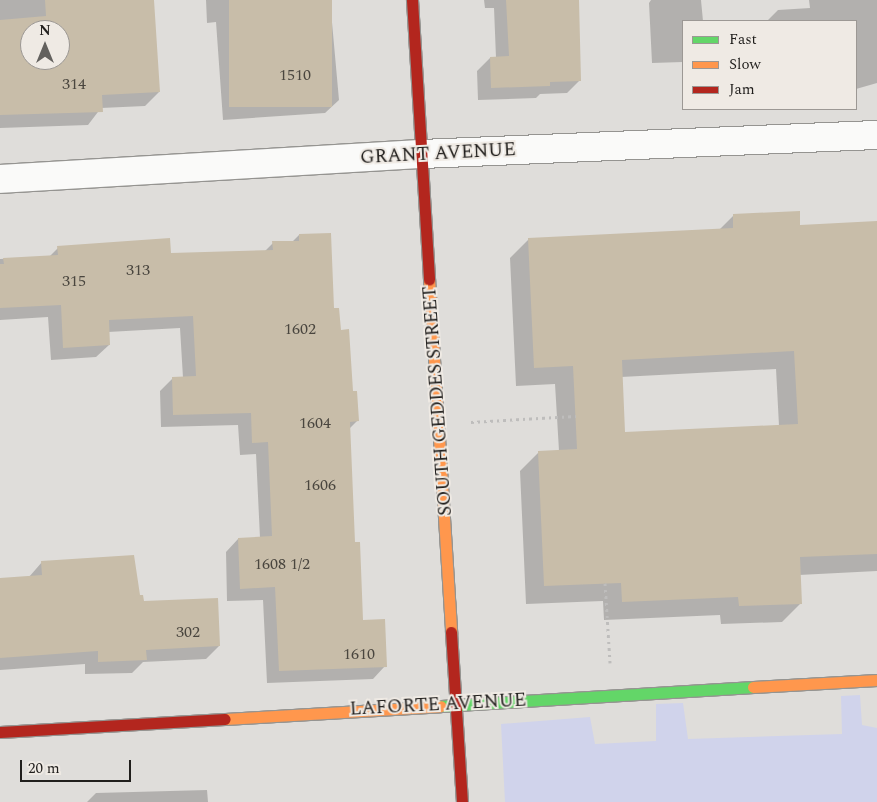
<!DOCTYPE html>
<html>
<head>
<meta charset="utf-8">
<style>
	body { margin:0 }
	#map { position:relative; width:877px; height:802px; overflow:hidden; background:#dfddda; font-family:Spectral,serif }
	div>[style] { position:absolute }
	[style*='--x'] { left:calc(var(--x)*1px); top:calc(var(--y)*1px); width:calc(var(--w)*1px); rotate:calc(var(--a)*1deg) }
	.green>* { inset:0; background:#d0d3eb }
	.shadow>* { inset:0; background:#0003 }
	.building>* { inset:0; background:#c8bda9; transform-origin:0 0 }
	.path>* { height:3px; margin-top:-1.5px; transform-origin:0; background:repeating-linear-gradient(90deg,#bebdbc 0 2.5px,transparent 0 6.5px) }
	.roads { filter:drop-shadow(1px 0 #959491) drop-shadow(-1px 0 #959491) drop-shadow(0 1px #959491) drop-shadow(0 -1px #959491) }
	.street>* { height:28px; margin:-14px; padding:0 14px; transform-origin:14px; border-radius:14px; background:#fafaf9 }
	.fast>* { height:11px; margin:-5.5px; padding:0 5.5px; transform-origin:5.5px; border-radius:5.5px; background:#63d668 }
	.slow>* { height:11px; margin:-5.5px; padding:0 5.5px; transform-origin:5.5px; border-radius:5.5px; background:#ff974d }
	.jam>* { height:11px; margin:-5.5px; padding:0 5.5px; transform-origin:5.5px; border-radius:5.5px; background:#b3261e }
	span { translate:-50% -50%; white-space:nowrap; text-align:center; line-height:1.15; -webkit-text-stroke:4px #efeae4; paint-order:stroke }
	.number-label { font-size:16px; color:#4a463f }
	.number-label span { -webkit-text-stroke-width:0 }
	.street-label { font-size:19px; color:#201e1c }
	.legend { position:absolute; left:682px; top:20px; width:175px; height:90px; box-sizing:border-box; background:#efeae4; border:1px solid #9c9894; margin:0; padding:6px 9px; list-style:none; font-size:15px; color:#201e1c }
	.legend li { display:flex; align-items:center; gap:10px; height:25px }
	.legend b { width:25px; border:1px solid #9c9894 }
	.north { position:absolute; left:20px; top:20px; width:50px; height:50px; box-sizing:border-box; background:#efeae4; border:1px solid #9c9894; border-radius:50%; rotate:0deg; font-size:14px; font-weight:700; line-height:20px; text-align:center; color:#201e1c }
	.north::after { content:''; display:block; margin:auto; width:18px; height:22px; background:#63615e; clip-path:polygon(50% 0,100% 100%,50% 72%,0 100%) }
	.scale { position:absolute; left:20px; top:760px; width:111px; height:22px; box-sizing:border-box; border:2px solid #201e1c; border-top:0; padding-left:6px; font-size:15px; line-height:18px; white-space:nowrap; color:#201e1c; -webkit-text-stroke:4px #efeae4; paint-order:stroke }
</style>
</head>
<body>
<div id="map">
	<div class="green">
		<div style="clip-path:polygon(860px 695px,862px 725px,877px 728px,877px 802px,505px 802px,501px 724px,590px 717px,595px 744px,656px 741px,656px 704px,683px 703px,688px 739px,842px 734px,841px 696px)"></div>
	</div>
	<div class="shadow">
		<div style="clip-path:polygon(evenodd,0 0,95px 0,159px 92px,145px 106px,101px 108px,88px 125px,0 128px,0 0,30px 30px,60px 30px,60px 60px,30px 60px,30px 30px)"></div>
		<div style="clip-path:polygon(206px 0,330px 0,339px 100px,325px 113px,223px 120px,216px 22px,207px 23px)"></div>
		<div style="clip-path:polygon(484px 0,578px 0,580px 80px,567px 93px,540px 94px,536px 98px,478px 100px,477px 71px,490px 58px,496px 58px,494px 8px,485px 8px)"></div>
		<div style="clip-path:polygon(651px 0,701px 0,703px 21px,683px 21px,683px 62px,652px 63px,649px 3px)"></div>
		<div style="clip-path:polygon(809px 0,877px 0,877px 83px,856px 89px,856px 21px,767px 21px,778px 10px,810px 8px)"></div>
		<div style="clip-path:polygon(766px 20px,766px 21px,724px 21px)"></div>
		<div style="clip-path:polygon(evenodd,734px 215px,799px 226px,877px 222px,877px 571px,799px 575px,801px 603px,782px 622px,721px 624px,720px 615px,604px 620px,603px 601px,526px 604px,520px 471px,539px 452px,559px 451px,555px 384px,516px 386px,510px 258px,529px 239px,719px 230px,734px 215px,776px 369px,779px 426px,624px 433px,621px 377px,776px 369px)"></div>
		<div style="clip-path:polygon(299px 235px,340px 331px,358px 420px,349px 429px,353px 543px,361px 621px,385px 666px,373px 679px,267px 683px,263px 600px,227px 601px,226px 552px,238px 539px,260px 538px,256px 454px,240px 455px,238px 425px,161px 427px,160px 391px,173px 378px,183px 378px,180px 328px,108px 332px,109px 345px,96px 357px,51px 360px,48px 317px,0 320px,0 259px,49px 257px,58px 248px,170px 255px,264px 252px,273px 243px,292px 242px)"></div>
		<div style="clip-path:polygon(42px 562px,139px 596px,143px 602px,219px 646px,206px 659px,143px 662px,132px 673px,85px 674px,85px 664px,0 670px,0 579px,29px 577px)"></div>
		<div style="clip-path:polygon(207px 790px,208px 802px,87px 802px,96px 793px)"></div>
	</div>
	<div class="building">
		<div style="clip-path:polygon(evenodd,45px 0,154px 0,160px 92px,102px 95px,103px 112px,0 115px,0 20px,46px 16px,45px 0,30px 30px,60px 30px,60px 60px,30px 60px,30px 30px)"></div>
		<div style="left:229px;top:0;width:103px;height:107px"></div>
		<div style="clip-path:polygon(506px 0,579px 0,581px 81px,550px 82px,550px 86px,491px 88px,490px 57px,509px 56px)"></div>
		<div style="clip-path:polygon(evenodd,800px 211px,800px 225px,877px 221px,877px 554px,800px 557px,802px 604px,739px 606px,738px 597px,622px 602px,621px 583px,544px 586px,538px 451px,577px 449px,573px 366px,534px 368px,528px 238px,733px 228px,733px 214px,800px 211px,794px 351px,798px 424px,625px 432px,622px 360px,794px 351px)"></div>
		<div style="clip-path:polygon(331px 233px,334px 308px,339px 308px,341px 330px,349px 329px,353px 391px,357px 391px,359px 421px,350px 422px,355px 542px,360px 542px,363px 620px,385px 619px,387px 667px,279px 671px,275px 587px,240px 589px,238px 538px,272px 536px,268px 442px,252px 443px,251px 413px,173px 415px,172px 377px,196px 376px,193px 316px,109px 320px,110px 345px,63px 348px,61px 305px,0 308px,0 264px,4px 264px,3px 258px,58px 255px,57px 246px,170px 238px,171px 253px,273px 250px,272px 241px,299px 241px,299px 234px)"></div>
		<div style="clip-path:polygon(134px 555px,140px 595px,143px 595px,144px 601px,218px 598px,220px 646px,146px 650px,147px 660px,98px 662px,98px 651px,0 658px,0 578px,42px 575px,41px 561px)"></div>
	</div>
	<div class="path">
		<div style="--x:471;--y:422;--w:105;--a:-3.3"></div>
		<div style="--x:605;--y:583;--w:80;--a:86.4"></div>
	</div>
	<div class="roads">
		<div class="street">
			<div style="--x:0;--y:179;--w:423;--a:-3.4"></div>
			<div style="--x:422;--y:154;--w:455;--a:-2.4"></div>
		</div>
		<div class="fast">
			<div style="--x:441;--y:706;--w:313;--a:-3.5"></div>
		</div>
		<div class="slow">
			<div style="--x:429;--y:279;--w:354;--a:86.4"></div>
			<div style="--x:753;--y:687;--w:124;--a:-3.2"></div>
			<div style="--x:225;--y:719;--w:216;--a:-3.4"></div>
		</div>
		<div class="jam">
			<div style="--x:412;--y:0;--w:280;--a:86.5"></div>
			<div style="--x:451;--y:632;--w:170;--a:86.3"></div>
			<div style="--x:0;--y:732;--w:225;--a:-3.3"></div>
		</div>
	</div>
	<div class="number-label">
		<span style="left:295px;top:75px">1510</span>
		<span style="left:74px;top:84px">314</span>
		<span style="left:138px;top:270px">313</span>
		<span style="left:74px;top:281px">315</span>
		<span style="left:300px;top:329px">1602</span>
		<span style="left:315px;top:423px">1604</span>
		<span style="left:320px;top:485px">1606</span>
		<span style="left:282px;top:564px">1608 1/2</span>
		<span style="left:188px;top:632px">302</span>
		<span style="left:359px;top:654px">1610</span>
	</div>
	<div class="street-label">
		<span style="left:438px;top:154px;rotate:-3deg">GRANT AVENUE</span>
		<span style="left:438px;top:401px;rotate:-94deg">SOUTH GEDDES STREET</span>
		<span style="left:438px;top:705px;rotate:-3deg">LAFORTE AVENUE</span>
	</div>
	<ul class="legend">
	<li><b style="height:6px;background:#63d668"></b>Fast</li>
	<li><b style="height:6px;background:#ff974d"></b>Slow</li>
	<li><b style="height:6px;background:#b3261e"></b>Jam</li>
	</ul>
	<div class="north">N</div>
	<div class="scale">20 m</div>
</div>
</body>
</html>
